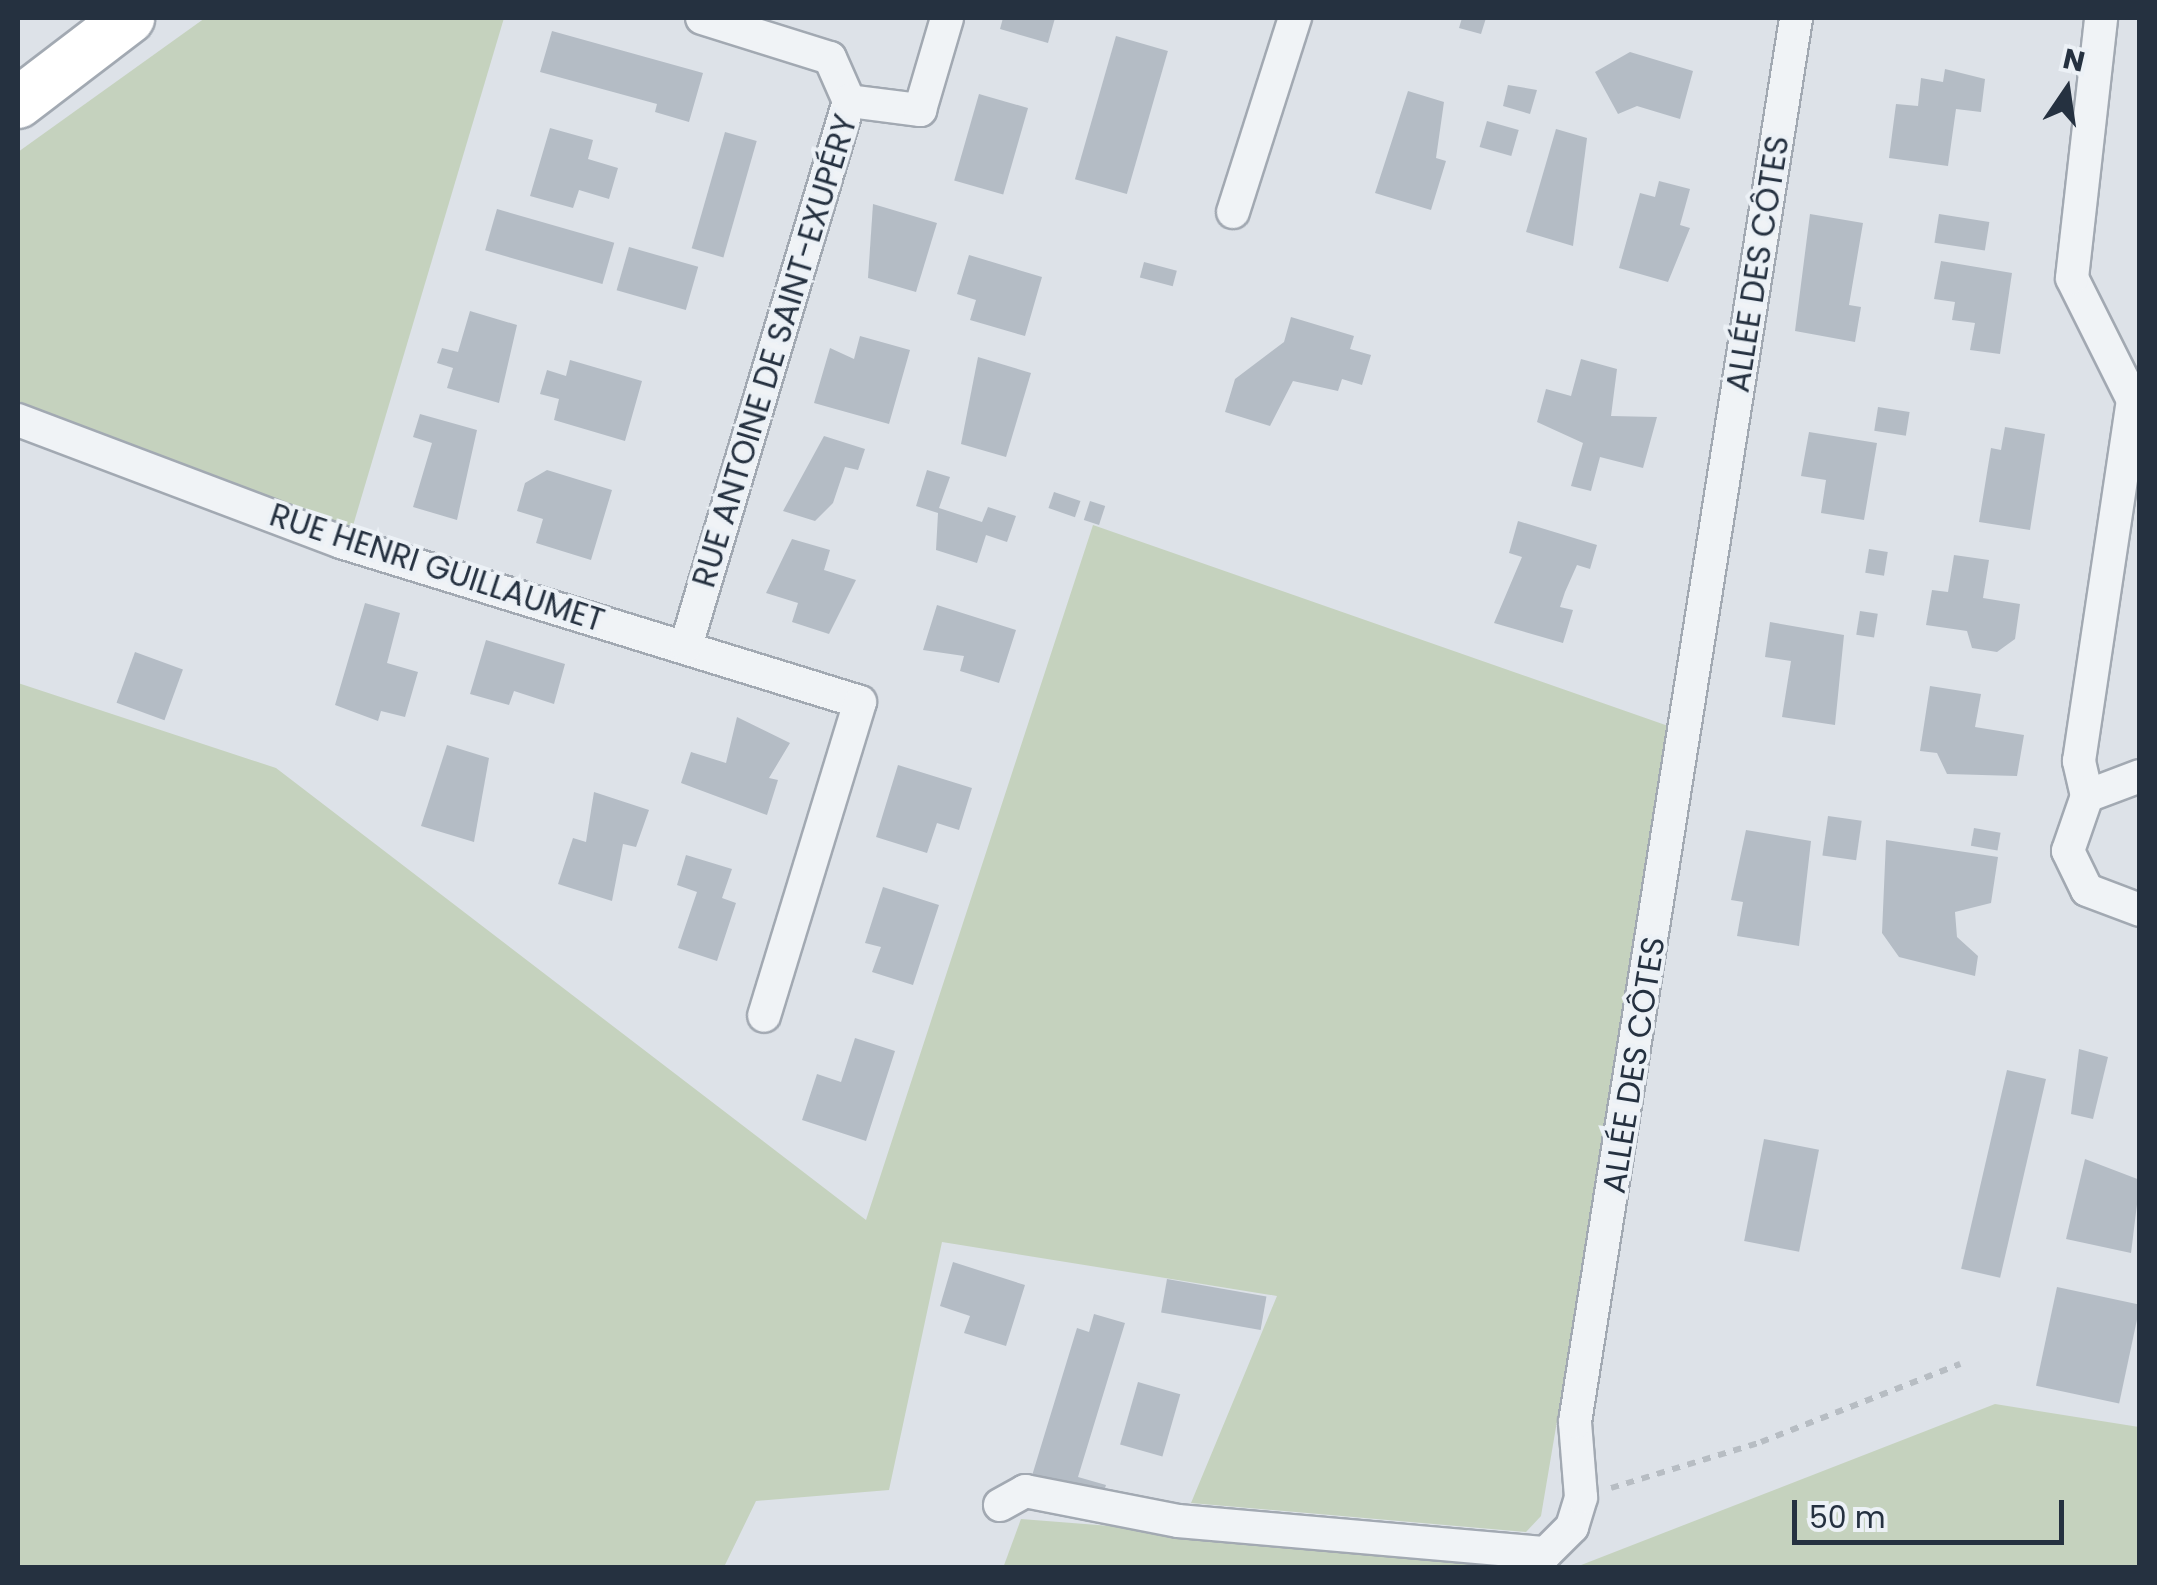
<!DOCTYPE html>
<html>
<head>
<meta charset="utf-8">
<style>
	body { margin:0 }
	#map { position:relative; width:2157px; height:1585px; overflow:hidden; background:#dde2e8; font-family:Poppins,sans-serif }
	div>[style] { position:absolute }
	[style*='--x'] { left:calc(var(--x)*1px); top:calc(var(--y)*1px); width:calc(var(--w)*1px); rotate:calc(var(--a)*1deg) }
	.green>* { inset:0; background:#c5d2be }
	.building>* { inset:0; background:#b4bcc5; transform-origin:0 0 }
	.path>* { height:6px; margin-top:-3px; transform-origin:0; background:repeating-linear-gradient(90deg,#b7bdc3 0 8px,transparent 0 16px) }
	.roads { filter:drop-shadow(2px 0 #a2a9b2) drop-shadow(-2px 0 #a2a9b2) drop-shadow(0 2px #a2a9b2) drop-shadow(0 -2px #a2a9b2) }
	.minor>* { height:32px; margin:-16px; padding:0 16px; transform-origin:16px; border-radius:16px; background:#f0f3f6 }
	.primary>* { height:50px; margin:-25px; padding:0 25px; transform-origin:25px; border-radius:25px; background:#fff }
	span { translate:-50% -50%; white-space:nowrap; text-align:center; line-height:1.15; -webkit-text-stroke:8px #ecf1f6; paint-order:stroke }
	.street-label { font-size:32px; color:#253140 }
	.frame { position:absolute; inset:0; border:20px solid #253140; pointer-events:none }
	.north { position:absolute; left:2017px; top:40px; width:100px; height:100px; -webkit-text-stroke:8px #ecf1f6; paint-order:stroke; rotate:13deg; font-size:28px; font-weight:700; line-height:40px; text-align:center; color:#253140 }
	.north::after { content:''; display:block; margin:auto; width:35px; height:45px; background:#253140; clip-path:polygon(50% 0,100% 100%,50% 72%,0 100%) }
	.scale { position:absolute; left:1792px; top:1500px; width:272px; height:45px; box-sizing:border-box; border:5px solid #253140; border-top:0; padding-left:12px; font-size:30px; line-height:35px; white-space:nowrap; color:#253140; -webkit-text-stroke:8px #ecf1f6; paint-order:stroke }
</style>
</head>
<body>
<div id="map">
	<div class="green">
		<div style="clip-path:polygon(205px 18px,504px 18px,352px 529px,18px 404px,18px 152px)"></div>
		<div style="clip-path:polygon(1093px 525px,1674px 728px,1541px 1516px,1526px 1532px,1191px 1503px,1277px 1296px,942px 1242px,889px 1490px,756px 1501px,724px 1567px,18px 1568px,18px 683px,276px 768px,866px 1220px)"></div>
		<div style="clip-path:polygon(1995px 1404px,2139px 1427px,2139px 1567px,1576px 1567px)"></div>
		<div style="clip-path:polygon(1021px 1519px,1187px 1532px,1548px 1568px,1003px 1568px)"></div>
	</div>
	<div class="building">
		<div style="clip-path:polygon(1003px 18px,1055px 18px,1048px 43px,1000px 29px)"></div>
		<div style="clip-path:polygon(1462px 18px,1486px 18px,1481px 34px,1459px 28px)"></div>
		<div style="clip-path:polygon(552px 31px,703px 73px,689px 122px,655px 112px,657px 104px,540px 72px)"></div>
		<div style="left:1116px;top:36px;width:54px;height:149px;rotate:16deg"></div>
		<div style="clip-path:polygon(1630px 52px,1693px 71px,1680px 119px,1637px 106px,1618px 114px,1595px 72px)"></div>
		<div style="clip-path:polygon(1945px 69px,1985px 79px,1981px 112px,1956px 109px,1948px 166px,1889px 158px,1896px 104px,1918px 106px,1921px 78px,1943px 82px)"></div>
		<div style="clip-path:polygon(1508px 85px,1537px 90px,1530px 114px,1503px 106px)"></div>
		<div style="clip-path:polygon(1408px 91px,1444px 102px,1436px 158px,1446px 161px,1431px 210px,1375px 193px)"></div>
		<div style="left:979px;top:94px;width:51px;height:90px;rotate:16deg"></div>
		<div style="left:1487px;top:121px;width:33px;height:27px;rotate:16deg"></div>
		<div style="clip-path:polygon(550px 128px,593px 140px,588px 159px,618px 168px,609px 199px,579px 190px,573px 208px,530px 196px)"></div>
		<div style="clip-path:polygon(1556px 129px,1587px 138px,1573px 246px,1526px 232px)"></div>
		<div style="left:725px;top:132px;width:33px;height:121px;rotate:16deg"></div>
		<div style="clip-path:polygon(1659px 181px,1690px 189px,1680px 225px,1690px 228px,1668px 282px,1619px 268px,1640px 193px,1655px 197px)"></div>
		<div style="clip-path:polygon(873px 204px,937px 223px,916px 292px,868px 278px)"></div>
		<div style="left:497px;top:209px;width:122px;height:43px;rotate:16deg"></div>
		<div style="clip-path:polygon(1810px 214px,1863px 223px,1849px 305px,1861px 307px,1855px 342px,1795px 331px)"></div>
		<div style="left:1939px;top:214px;width:51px;height:29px;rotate:9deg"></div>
		<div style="left:629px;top:247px;width:72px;height:45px;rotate:16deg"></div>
		<div style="clip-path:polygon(969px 255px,1042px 277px,1025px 336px,970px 320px,976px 300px,957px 294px)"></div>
		<div style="clip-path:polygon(1941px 261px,2012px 273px,2000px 354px,1970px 350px,1975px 323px,1952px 320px,1955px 302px,1934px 299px)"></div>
		<div style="left:1144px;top:262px;width:34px;height:16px;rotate:15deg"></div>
		<div style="clip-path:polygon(470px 311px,517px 325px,499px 403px,447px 388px,453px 368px,437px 363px,442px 348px,458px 352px)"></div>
		<div style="clip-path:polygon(1291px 317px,1354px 336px,1350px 349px,1371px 355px,1362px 385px,1342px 379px,1338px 391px,1293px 381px,1270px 426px,1225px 412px,1235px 379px,1284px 342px)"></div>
		<div style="clip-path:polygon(860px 336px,910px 350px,889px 424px,814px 403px,830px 348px,854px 359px)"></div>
		<div style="clip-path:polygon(978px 357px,1031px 373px,1006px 457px,961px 444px)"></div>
		<div style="clip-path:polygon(1581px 359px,1617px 369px,1611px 416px,1657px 417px,1643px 468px,1600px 457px,1591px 491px,1571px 486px,1583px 443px,1537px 422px,1546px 389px,1571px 396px)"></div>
		<div style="clip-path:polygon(570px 360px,642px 381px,625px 441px,554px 420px,559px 399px,540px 394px,547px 370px,566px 376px)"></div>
		<div style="left:1878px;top:407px;width:32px;height:24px;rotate:9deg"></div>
		<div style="clip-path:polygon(420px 414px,477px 430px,457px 520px,413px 507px,432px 443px,413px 437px)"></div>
		<div style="clip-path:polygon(2005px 427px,2045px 434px,2030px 530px,1979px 522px,1991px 448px,2001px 450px)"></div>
		<div style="clip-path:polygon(1809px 432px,1877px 443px,1864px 520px,1821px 513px,1826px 480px,1801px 476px)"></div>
		<div style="clip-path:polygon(824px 436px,865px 449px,858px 470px,845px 467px,833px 503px,815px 521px,783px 511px)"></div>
		<div style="clip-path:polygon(547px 470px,612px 490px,591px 560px,536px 543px,543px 519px,517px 511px,525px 483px)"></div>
		<div style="clip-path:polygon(927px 470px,950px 477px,939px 508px,982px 522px,988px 507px,1016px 516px,1007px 542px,986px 535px,977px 563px,936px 550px,938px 513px,916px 506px)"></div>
		<div style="left:1054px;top:492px;width:28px;height:17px;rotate:19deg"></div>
		<div style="left:1090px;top:501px;width:16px;height:20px;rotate:18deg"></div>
		<div style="clip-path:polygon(1518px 521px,1597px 545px,1590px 569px,1577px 565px,1565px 592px,1560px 607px,1573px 610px,1563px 643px,1494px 623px,1522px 557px,1509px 553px)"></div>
		<div style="clip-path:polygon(792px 539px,830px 550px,824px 570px,856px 580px,829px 634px,792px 622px,798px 603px,766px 593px)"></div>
		<div style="left:1869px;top:549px;width:19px;height:24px;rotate:9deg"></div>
		<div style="clip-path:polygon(1954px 555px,1989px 560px,1983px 598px,2020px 604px,2015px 639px,1997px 652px,1972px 648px,1967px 631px,1926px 625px,1932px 590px,1948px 592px)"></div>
		<div style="clip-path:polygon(365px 603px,400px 613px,387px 663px,418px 672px,405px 717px,381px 711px,378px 721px,335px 705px)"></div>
		<div style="clip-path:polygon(937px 605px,1016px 630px,999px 683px,960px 671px,964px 656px,923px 650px)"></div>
		<div style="left:1860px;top:611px;width:18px;height:24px;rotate:9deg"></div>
		<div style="clip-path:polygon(1770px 622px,1844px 635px,1835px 725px,1782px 717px,1791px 661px,1765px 657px)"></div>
		<div style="clip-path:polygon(486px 640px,565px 664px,554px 704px,514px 691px,509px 705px,470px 694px)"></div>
		<div style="left:135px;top:652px;width:51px;height:54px;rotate:20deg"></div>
		<div style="clip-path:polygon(1930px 686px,1981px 694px,1975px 727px,2024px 735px,2017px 776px,1947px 774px,1937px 753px,1920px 751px)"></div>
		<div style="clip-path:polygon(737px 717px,790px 743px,769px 778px,778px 780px,767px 815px,681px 783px,691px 752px,726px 763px)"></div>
		<div style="clip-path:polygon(447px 745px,489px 758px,474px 842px,421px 826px)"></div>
		<div style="clip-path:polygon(898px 765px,972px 788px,959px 830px,937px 823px,927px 853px,876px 837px)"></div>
		<div style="clip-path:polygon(594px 792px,649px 810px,636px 847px,623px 844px,612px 901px,558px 884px,573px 838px,586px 842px)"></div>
		<div style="left:1828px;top:816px;width:34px;height:40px;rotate:8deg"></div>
		<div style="left:1974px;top:828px;width:27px;height:18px;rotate:10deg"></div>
		<div style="clip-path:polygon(1746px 830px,1811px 841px,1799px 946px,1737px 936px,1743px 902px,1731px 900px)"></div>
		<div style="clip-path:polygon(1886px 840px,1998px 857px,1991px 903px,1955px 912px,1957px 937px,1978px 956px,1975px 976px,1899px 957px,1882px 933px)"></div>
		<div style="clip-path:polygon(686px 855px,732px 869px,722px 898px,736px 903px,717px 961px,678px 948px,697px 892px,677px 885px)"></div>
		<div style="clip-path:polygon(883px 887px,939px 905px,913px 985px,872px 972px,881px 947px,865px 943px)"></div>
		<div style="clip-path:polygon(855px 1038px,895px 1051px,866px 1141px,802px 1120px,817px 1074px,841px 1082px)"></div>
		<div style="clip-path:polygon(2079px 1049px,2108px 1057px,2093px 1119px,2071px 1114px)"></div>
		<div style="left:2007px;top:1070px;width:40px;height:204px;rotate:13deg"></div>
		<div style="left:1764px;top:1139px;width:56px;height:104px;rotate:11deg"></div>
		<div style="clip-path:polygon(2085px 1159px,2140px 1180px,2131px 1253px,2066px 1239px)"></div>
		<div style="clip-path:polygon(953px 1262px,1025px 1285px,1006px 1346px,964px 1333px,970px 1316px,940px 1306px)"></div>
		<div style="left:1167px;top:1279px;width:101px;height:34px;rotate:10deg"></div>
		<div style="left:2057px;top:1287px;width:85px;height:101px;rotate:12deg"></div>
		<div style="clip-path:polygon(1094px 1314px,1125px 1323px,1078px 1477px,1106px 1485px,1101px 1501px,1031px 1479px,1077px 1328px,1089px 1332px)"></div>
		<div style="left:1138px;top:1382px;width:44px;height:65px;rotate:16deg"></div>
	</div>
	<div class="path">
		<div style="--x:1611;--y:1488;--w:157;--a:-17"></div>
		<div style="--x:1761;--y:1442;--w:214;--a:-21.4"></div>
	</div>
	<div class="roads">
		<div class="minor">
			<div style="--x:702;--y:18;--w:134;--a:17.4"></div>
			<div style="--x:830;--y:58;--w:47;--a:66.2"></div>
			<div style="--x:1233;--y:212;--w:204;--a:-72.3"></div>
			<div style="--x:18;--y:420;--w:345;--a:20.7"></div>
			<div style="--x:341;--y:542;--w:543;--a:17.13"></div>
			<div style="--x:860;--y:702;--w:328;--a:107"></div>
			<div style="--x:686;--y:646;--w:569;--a:-73.35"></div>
			<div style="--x:849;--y:101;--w:72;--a:7.2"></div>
			<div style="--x:920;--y:110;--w:96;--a:-73.6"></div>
			<div style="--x:2140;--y:776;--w:57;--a:159.3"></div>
			<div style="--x:2087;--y:796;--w:58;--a:109.1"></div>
			<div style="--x:2068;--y:851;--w:43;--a:64"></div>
			<div style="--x:2087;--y:890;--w:57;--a:20.7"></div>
			<div style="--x:2087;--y:796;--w:36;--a:-103"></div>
			<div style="--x:2079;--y:761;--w:365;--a:-81.5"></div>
			<div style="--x:2133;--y:400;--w:136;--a:-116.6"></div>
			<div style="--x:2072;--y:278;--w:262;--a:-83.6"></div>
			<div style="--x:1000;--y:1505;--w:29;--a:-29"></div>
			<div style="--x:1025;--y:1491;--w:156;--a:11.1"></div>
			<div style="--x:1178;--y:1521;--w:369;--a:5"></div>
			<div style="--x:1546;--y:1553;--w:37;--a:-45"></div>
			<div style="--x:1572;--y:1527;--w:31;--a:-73"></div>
			<div style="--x:1581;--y:1497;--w:75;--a:-94.6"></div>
			<div style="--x:1575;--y:1422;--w:1421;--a:-81.05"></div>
		</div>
		<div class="primary">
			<div style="--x:18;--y:103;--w:140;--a:-37.4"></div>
		</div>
	</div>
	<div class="street-label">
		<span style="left:1758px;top:264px;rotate:-81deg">ALLÉE DES CÔTES</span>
		<span style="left:775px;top:351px;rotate:-73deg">RUE ANTOINE DE SAINT-EXUPÉRY</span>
		<span style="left:437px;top:568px;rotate:18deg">RUE HENRI GUILLAUMET</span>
		<span style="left:1634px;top:1065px;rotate:-81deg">ALLÉE DES CÔTES</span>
	</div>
	<div class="frame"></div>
	<div class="north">N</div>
	<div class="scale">50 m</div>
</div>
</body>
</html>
